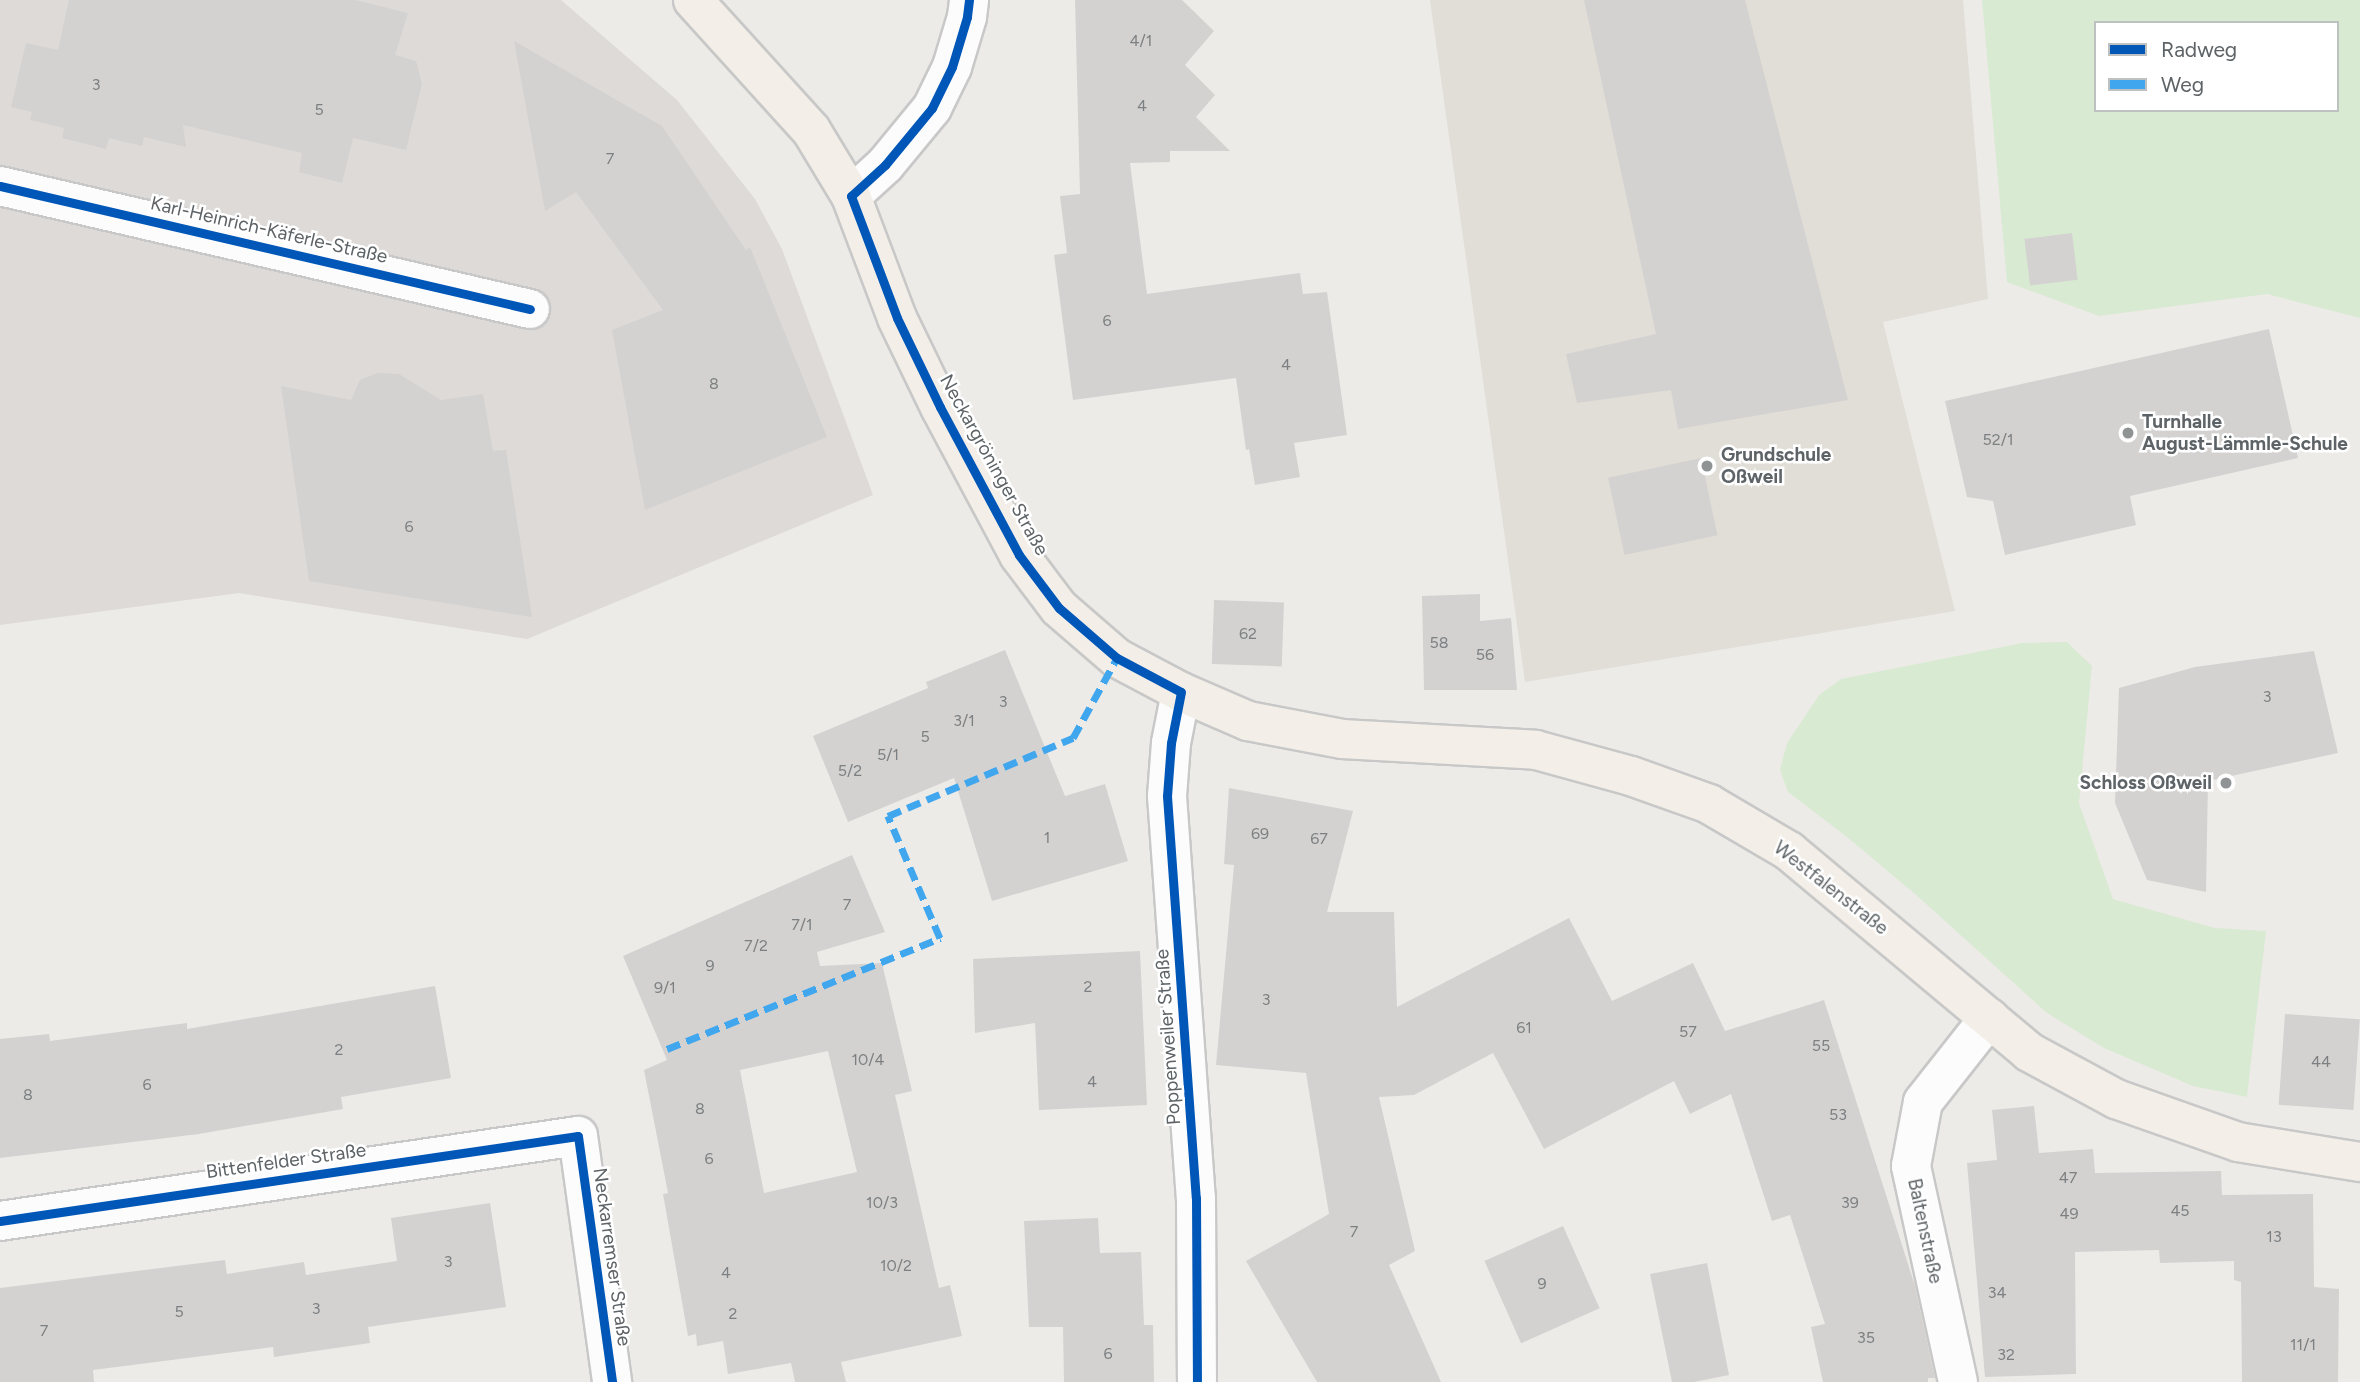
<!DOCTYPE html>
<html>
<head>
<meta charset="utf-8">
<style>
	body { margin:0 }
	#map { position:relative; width:2360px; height:1382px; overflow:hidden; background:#edebe8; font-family:Figtree,sans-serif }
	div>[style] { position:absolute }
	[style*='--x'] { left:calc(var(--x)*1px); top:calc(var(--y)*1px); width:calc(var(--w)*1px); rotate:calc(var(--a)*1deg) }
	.industrial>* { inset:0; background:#dddad8 }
	.education>* { inset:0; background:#e1ddd7 }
	.green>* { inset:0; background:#d9ead2 }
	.building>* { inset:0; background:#d4d2d1; transform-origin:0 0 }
	.roads { filter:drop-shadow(2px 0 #c7c8c7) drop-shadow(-2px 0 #c7c8c7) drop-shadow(0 2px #c7c8c7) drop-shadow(0 -2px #c7c8c7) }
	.minor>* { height:38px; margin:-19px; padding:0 19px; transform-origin:19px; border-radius:19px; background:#fcfcfc }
	.major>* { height:38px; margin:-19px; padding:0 19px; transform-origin:19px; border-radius:19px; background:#f3efe8 }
	.quiet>* { height:7px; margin-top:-3.5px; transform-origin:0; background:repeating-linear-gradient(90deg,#40a6ee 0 14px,transparent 0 21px) }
	.cycleway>* { height:9px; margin:-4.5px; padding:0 4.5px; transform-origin:4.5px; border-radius:4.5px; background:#0057b8 }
	.dots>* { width:19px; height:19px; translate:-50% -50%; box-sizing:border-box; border:4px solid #fff; border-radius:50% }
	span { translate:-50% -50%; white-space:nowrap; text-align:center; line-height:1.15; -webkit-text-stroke:5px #fff; paint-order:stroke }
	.number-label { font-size:16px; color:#7c8082 }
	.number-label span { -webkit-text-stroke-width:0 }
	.street-label { font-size:19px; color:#5d6366 }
	.poi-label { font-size:19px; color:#5d6366; font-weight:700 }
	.left { translate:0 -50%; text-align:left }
	.right { translate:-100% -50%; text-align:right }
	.legend { position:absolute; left:2094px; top:21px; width:245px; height:91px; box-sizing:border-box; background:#fff; border:2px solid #bec1c2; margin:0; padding:9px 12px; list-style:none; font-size:21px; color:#5d6366 }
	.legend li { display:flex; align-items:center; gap:14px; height:35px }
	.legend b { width:35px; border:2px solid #bec1c2 }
</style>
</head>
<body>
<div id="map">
	<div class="industrial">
		<div style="clip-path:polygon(0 0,561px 0,677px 100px,755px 199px,782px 249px,873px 495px,527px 639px,239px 593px,0 625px)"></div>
	</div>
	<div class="education">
		<div style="clip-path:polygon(1430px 0,1963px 0,1988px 299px,1883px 322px,1955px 611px,1525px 682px)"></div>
	</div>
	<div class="green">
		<div style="clip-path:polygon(evenodd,1982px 0,2360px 0,2360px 318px,2267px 294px,2099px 316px,2007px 282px,1982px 0,2096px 23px,2337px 23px,2337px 110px,2096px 110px,2096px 23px)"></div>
		<div style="clip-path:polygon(2067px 642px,2092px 666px,2079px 803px,2113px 899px,2215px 928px,2266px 931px,2247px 1097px,2193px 1086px,2104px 1048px,2047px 1013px,1915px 894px,1847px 837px,1788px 792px,1780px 770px,1787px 743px,1819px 695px,1841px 679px,2022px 643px)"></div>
	</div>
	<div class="building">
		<div style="clip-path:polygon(69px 0,355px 0,408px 13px,395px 55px,416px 61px,422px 84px,406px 150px,353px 138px,342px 183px,299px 172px,302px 153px,183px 125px,186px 147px,144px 137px,142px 146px,109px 138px,106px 149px,62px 138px,64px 128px,30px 120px,32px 112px,11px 107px,26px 43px,58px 50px)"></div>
		<div style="clip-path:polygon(1075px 0,1182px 0,1214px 31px,1185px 65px,1215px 95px,1196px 117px,1230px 151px,1170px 151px,1170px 162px,1130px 163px,1147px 294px,1300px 273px,1303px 294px,1327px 292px,1347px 435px,1294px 443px,1300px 477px,1255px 485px,1249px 449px,1246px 450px,1236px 378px,1073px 400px,1054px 255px,1067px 253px,1060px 196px,1080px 194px)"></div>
		<div style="clip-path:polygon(1584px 0,1745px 0,1848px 400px,1678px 429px,1671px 390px,1577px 403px,1566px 354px,1656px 334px)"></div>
		<div style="clip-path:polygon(514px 41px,662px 126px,746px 250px,750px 247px,827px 437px,645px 510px,612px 330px,663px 310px,576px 192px,545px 211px)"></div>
		<div style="left:2072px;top:233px;width:47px;height:48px;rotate:83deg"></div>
		<div style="clip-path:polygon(2269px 329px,2298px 458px,2130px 496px,2136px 525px,2005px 555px,1993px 501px,1967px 497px,1945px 401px)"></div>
		<div style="clip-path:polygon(377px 373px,399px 374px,441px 400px,483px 394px,493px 451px,506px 450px,532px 617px,309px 581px,281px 386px,351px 400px,360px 380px)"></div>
		<div style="left:1701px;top:458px;width:79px;height:95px;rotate:78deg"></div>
		<div style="clip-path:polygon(1480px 594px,1480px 621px,1511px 618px,1517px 690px,1424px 690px,1422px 596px)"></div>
		<div style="left:1214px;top:600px;width:70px;height:64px;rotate:2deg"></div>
		<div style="clip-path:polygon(1005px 650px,1065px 796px,1105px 784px,1128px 861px,992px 901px,954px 778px,848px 822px,813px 736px,928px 688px,926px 682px)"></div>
		<div style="clip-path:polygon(2314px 651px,2338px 753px,2208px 781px,2206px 892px,2147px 880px,2115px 803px,2119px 688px,2195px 667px)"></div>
		<div style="clip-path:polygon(1229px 788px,1353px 811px,1327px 912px,1394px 912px,1397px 1007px,1569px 918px,1612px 1001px,1693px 963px,1725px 1031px,1824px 1000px,1915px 1286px,1935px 1378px,1928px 1378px,1928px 1382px,1823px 1382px,1811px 1327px,1825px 1324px,1790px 1215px,1772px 1221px,1731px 1094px,1690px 1114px,1674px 1081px,1544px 1149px,1493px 1053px,1414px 1095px,1379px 1097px,1415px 1251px,1389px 1265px,1441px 1382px,1317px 1382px,1246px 1261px,1329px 1214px,1306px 1073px,1216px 1065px,1234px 865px,1224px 864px)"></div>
		<div style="clip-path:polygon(evenodd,852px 855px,885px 932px,817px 952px,820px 966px,882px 963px,912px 1091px,895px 1095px,939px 1288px,950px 1285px,962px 1336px,841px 1362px,846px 1382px,795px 1382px,791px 1363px,728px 1374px,723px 1341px,697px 1346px,696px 1334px,688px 1336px,663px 1194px,668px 1193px,644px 1070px,667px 1060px,623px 956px,852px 855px,828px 1051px,857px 1172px,764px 1193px,740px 1070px,828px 1051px)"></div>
		<div style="clip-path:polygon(1140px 951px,1147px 1105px,1039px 1110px,1035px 1023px,975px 1033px,973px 959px)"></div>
		<div style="clip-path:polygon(435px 986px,451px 1078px,341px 1097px,343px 1109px,199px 1134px,0 1158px,0 1039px,49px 1034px,50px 1041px,187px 1023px,187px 1029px)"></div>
		<div style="left:2285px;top:1014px;width:75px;height:91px;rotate:4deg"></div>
		<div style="clip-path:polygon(2034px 1106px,2039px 1153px,2093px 1149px,2095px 1173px,2221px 1171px,2222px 1195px,2313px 1194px,2314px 1287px,2339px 1289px,2338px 1382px,2242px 1382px,2241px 1282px,2234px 1280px,2234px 1261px,2160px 1263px,2159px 1250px,2075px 1252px,2076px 1374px,1985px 1377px,1967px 1163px,1997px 1160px,1992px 1110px)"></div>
		<div style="clip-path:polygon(490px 1203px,506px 1307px,368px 1327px,370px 1343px,274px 1357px,273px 1347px,93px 1370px,94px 1382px,0 1382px,0 1288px,225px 1260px,227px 1274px,304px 1262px,306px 1275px,397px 1261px,391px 1218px)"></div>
		<div style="clip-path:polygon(1098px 1218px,1100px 1253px,1141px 1252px,1144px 1325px,1153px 1325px,1154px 1382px,1064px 1382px,1063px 1327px,1029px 1327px,1024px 1221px)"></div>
		<div style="left:1563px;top:1226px;width:90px;height:86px;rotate:66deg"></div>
		<div style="clip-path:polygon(1707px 1263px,1729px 1375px,1694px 1382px,1672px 1382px,1650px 1274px)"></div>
	</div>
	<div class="roads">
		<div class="minor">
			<div style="--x:0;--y:186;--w:544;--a:13.07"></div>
			<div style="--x:851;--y:196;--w:46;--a:-42.4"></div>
			<div style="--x:885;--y:165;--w:74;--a:-50.5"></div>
			<div style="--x:932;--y:108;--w:46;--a:-64"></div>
			<div style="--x:952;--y:67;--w:52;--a:-73.3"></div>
			<div style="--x:967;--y:17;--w:17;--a:-83"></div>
			<div style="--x:1181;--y:692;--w:52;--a:101.1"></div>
			<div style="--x:1171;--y:743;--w:53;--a:94.3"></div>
			<div style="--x:1167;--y:796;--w:403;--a:85.9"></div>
			<div style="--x:1196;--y:1198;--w:184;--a:89.7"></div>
			<div style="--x:0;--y:1221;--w:584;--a:-8.37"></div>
			<div style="--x:578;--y:1136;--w:248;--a:82.1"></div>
			<div style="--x:1958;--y:1382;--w:221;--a:-102.3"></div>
			<div style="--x:1911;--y:1166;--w:65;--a:-79.4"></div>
			<div style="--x:1923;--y:1102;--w:107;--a:-51.8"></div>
		</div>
		<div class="major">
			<div style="--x:693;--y:0;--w:176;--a:47.8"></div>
			<div style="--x:811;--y:130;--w:77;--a:58.8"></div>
			<div style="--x:851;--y:196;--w:130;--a:69.3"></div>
			<div style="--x:897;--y:318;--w:99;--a:64.2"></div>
			<div style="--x:940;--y:407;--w:168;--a:61.9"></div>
			<div style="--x:1019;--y:555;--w:66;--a:53"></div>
			<div style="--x:1059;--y:608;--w:77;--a:40.8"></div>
			<div style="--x:1117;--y:658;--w:72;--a:28"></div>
			<div style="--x:1181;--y:692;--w:73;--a:23.4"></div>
			<div style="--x:1248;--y:721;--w:96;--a:10.8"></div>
			<div style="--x:1342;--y:739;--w:194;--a:3.2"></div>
			<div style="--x:1536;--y:750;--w:98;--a:15.3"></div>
			<div style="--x:1631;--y:776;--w:83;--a:19.7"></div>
			<div style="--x:1709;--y:804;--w:93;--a:30.4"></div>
			<div style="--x:1789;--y:851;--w:313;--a:39.9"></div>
			<div style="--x:2029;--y:1052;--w:99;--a:28.4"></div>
			<div style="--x:2116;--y:1099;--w:129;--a:19.4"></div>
			<div style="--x:2238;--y:1142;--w:124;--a:9.3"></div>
		</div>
	</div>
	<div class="quiet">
		<div style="--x:667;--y:1049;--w:295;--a:-22.1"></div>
		<div style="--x:940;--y:938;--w:133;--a:-113.1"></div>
		<div style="--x:888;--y:816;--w:201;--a:-22.9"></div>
		<div style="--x:1073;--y:738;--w:91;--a:-61.2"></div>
	</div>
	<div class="cycleway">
		<div style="--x:969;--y:0;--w:17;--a:97"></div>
		<div style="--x:967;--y:17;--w:52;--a:106.7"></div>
		<div style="--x:952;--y:67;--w:46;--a:116"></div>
		<div style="--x:932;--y:108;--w:74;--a:129.5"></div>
		<div style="--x:885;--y:165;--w:46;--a:137.6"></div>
		<div style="--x:851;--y:196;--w:130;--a:69.3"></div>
		<div style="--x:897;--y:318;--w:99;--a:64.2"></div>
		<div style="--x:940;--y:407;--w:168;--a:61.9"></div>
		<div style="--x:1019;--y:555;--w:66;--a:53"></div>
		<div style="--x:1059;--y:608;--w:77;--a:40.8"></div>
		<div style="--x:1117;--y:658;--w:72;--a:28"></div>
		<div style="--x:1181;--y:692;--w:52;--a:101.1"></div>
		<div style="--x:1171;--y:743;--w:53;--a:94.3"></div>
		<div style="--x:1167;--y:796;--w:403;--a:85.9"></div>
		<div style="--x:1196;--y:1198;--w:184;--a:89.7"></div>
		<div style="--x:0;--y:186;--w:544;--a:13.07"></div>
		<div style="--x:0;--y:1221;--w:584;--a:-8.37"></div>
		<div style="--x:578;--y:1136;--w:248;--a:82.1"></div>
	</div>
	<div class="dots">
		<div style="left:2128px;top:433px;background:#8f9394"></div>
		<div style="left:1707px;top:466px;background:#8f9394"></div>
		<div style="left:2226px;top:783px;background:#8f9394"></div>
	</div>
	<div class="number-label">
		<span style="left:1141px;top:41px">4/1</span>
		<span style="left:96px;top:85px">3</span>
		<span style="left:1142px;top:106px">4</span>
		<span style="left:319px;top:110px">5</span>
		<span style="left:610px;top:159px">7</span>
		<span style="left:1107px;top:321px">6</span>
		<span style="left:1286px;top:365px">4</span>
		<span style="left:714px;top:384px">8</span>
		<span style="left:1998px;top:440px">52/1</span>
		<span style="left:409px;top:527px">6</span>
		<span style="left:1248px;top:634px">62</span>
		<span style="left:1439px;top:643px">58</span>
		<span style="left:1485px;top:655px">56</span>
		<span style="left:2267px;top:697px">3</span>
		<span style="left:1003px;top:702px">3</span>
		<span style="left:964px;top:721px">3/1</span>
		<span style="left:925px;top:737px">5</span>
		<span style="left:888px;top:755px">5/1</span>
		<span style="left:850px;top:771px">5/2</span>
		<span style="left:1260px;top:834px">69</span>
		<span style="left:1047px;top:838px">1</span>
		<span style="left:1319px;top:839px">67</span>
		<span style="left:847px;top:905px">7</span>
		<span style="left:802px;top:925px">7/1</span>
		<span style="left:756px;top:946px">7/2</span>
		<span style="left:710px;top:966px">9</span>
		<span style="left:1088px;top:987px">2</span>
		<span style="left:665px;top:988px">9/1</span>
		<span style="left:1266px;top:1000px">3</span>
		<span style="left:1524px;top:1028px">61</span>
		<span style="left:1688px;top:1032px">57</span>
		<span style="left:1821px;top:1046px">55</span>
		<span style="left:339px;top:1050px">2</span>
		<span style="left:868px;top:1060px">10/4</span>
		<span style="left:2321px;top:1062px">44</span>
		<span style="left:1092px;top:1082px">4</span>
		<span style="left:147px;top:1085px">6</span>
		<span style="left:28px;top:1095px">8</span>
		<span style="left:700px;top:1109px">8</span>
		<span style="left:1838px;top:1115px">53</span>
		<span style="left:709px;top:1159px">6</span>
		<span style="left:2068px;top:1178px">47</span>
		<span style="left:882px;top:1203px">10/3</span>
		<span style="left:1850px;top:1203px">39</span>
		<span style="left:2180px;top:1211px">45</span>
		<span style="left:2069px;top:1214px">49</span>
		<span style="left:1354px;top:1232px">7</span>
		<span style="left:2274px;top:1237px">13</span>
		<span style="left:448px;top:1262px">3</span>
		<span style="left:896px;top:1266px">10/2</span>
		<span style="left:726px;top:1273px">4</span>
		<span style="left:1542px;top:1284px">9</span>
		<span style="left:1997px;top:1293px">34</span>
		<span style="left:316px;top:1309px">3</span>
		<span style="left:179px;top:1312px">5</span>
		<span style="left:733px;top:1314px">2</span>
		<span style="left:44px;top:1331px">7</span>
		<span style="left:1866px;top:1338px">35</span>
		<span style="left:2303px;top:1345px">11/1</span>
		<span style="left:1108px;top:1354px">6</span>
		<span style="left:2006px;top:1355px">32</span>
	</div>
	<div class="street-label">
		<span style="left:269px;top:230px;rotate:13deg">Karl-Heinrich-Käferle-Straße</span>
		<span style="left:994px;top:465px;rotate:61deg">Neckargröninger Straße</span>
		<span style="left:1831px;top:888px;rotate:38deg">Westfalenstraße</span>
		<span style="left:1168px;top:1037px;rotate:-94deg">Poppenweiler Straße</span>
		<span style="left:286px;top:1161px;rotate:-8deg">Bittenfelder Straße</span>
		<span style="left:1925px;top:1231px;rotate:78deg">Baltenstraße</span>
		<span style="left:612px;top:1257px;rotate:82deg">Neckarremser Straße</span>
	</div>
	<div class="poi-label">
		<span class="left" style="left:2142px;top:433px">Turnhalle<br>August-Lämmle-Schule</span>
		<span class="left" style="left:1721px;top:466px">Grundschule<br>Oßweil</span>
		<span class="right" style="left:2212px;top:783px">Schloss Oßweil</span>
	</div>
	<ul class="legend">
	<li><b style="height:9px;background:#0057b8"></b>Radweg</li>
	<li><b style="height:9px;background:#40a6ee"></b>Weg</li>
	</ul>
</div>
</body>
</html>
